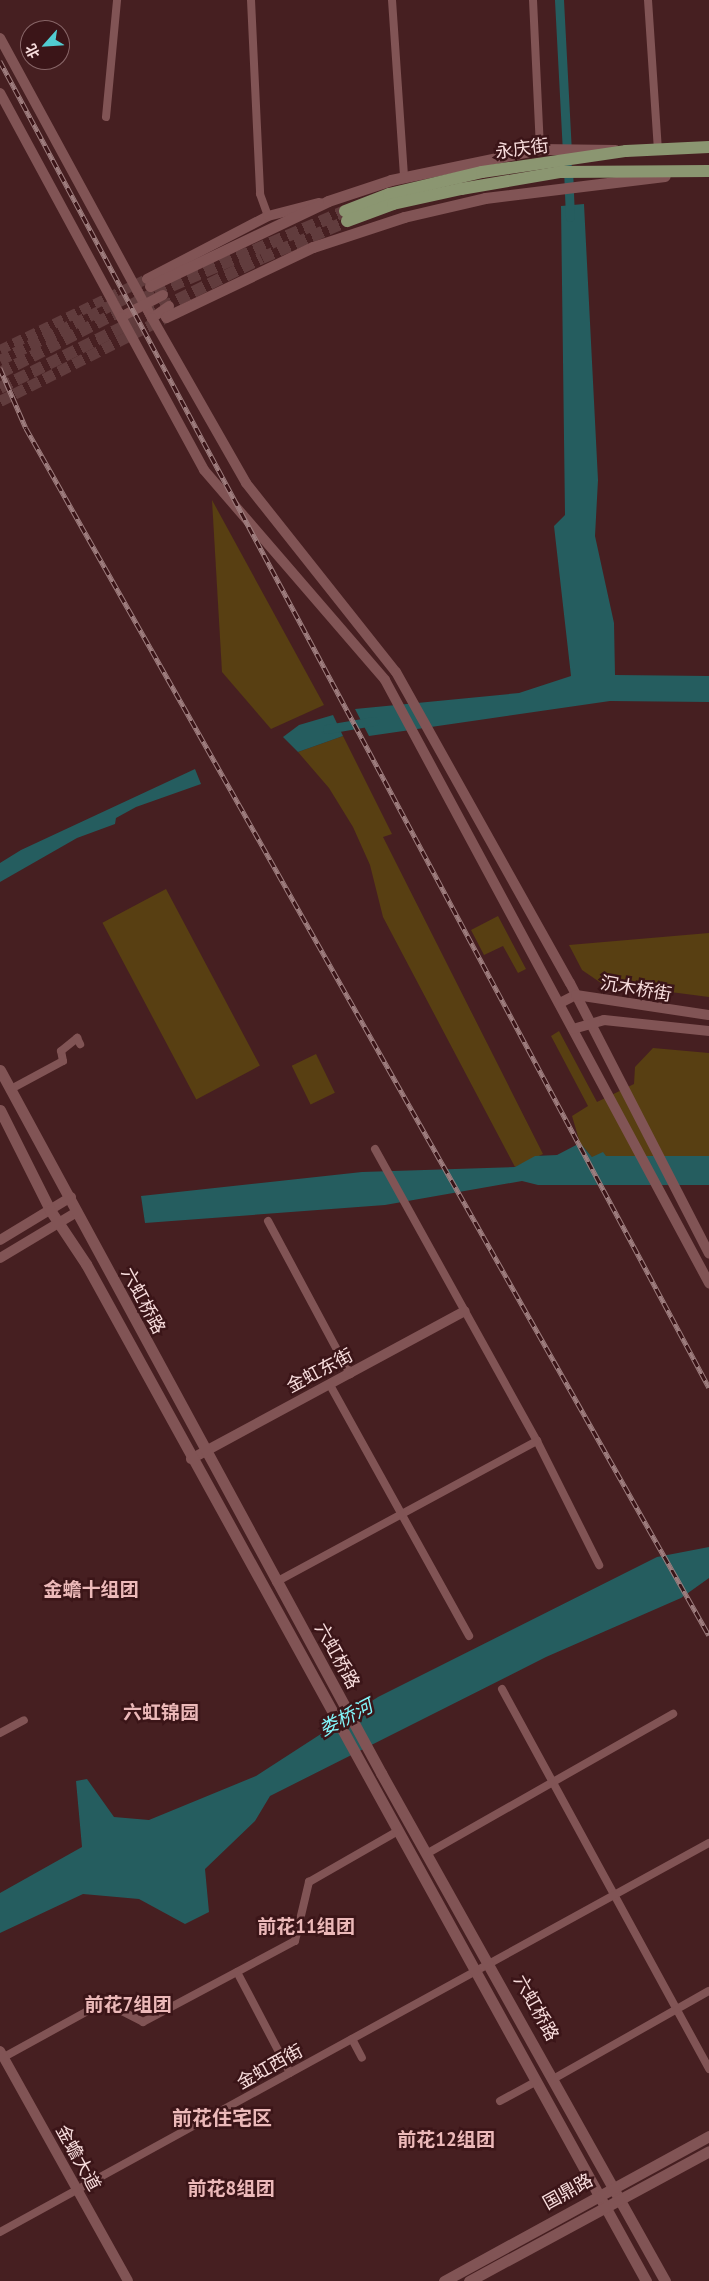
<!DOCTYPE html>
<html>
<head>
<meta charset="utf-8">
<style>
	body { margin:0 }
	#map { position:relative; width:709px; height:2281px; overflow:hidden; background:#461f21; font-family:"PT Sans","Noto Sans SC",sans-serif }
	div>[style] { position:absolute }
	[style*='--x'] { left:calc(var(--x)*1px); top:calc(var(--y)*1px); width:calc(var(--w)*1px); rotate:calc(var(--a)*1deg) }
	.green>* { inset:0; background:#583f12; transform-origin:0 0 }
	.water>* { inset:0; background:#255d5f }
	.canal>* { height:9px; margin:-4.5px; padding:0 4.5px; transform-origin:4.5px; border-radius:4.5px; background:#255d5f }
	.tertiary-tunnel>* { height:10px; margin-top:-5px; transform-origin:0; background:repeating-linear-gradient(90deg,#613c3d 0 10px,transparent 0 15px) }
	.secondary-tunnel>* { height:11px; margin-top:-5.5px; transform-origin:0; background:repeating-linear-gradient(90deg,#613c3d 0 11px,transparent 0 16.5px) }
	.primary-tunnel>* { height:12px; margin-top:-6px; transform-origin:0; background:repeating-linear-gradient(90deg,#613c3d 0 12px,transparent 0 18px) }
	.minor>* { height:8px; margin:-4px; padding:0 4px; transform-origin:4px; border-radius:4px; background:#815455 }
	.tertiary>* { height:10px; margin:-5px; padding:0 5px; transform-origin:5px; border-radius:5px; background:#815455 }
	.secondary>* { height:11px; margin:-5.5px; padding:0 5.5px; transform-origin:5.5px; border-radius:5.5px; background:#815455 }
	.primary>* { height:12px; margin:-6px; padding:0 6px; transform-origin:6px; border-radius:6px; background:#8b9671 }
	.rail>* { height:4.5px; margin-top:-2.25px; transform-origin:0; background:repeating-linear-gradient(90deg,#3b1518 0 8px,#9e7d7e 0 16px); box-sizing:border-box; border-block:1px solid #9e7d7e }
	span { translate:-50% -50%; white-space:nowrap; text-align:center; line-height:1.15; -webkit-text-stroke:5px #3b1518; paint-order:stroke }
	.street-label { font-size:18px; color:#f8dddd }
	.neighbourhood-label { font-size:19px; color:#ecb9b9; font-weight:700 }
	.water-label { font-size:19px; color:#82f6fa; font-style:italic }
	.quarter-label { font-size:20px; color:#ecb9b9; font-weight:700 }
	.north { position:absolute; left:20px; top:20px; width:50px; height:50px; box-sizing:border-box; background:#3b1518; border:1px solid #876567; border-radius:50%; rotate:244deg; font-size:14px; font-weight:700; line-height:20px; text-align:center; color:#f8dddd }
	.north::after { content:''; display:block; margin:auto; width:18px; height:22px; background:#51ccd1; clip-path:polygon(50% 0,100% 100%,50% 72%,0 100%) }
</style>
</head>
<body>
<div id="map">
	<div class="green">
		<div style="clip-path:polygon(212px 500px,324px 705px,271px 729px,222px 672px)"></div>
		<div style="clip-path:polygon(343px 736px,392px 834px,383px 837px,543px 1154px,515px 1167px,383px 917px,370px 865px,353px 827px,329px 788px,298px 752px)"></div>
		<div style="left:166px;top:889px;width:200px;height:72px;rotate:62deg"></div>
		<div style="clip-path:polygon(498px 916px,526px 969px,518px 973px,503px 946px,484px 955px,471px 930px)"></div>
		<div style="clip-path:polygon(709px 933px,709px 997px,601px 983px,582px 970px,569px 945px)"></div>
		<div style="clip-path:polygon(559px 1031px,597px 1102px,634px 1084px,635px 1067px,653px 1048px,709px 1053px,709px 1156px,592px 1157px,580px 1143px,572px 1116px,588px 1106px,551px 1036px)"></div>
		<div style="left:316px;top:1054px;width:43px;height:27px;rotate:64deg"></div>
	</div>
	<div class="water">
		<div style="clip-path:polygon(584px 204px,598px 480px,595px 536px,614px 623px,615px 675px,709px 676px,709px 702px,610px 701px,369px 736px,355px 709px,519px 693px,571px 676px,554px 526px,565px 515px,561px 206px)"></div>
		<div style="clip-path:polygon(333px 715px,343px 736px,298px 752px,283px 737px,299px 725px)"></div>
		<div style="clip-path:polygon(195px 769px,201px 784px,136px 807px,116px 818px,115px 824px,77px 838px,0 882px,0 863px,21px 850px)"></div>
		<div style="clip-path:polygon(580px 1143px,592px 1157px,603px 1152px,606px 1156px,709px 1156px,709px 1185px,538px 1185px,522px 1181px,385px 1205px,145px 1223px,141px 1196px,362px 1172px,515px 1167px,535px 1156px,557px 1155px)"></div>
		<div style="clip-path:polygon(709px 1547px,709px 1578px,681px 1598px,546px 1657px,270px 1796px,255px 1821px,205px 1869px,209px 1912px,185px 1924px,139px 1899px,83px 1894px,0 1933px,0 1893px,82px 1847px,76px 1781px,87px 1779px,114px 1817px,149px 1820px,256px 1776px,378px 1697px,657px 1557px)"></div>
	</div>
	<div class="canal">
		<div style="--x:559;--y:0;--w:155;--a:87"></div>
		<div style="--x:568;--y:168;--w:49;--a:87.7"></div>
		<div style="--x:327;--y:729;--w:48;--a:-9.7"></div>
	</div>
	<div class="tertiary-tunnel">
		<div style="--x:0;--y:350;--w:163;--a:-25.8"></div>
	</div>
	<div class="secondary-tunnel">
		<div style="--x:0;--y:360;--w:167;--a:-26.3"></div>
		<div style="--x:0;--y:401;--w:186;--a:-26.8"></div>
	</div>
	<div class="primary-tunnel">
		<div style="--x:0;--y:373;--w:174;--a:-27.3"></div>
		<div style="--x:155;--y:293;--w:207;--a:-23.3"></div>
		<div style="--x:0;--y:388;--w:292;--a:-26.4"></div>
		<div style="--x:262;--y:258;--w:93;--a:-23.5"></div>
	</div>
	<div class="minor">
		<div style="--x:251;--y:0;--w:194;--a:87.3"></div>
		<div style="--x:260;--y:194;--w:23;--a:70"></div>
		<div style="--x:392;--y:0;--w:177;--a:86.1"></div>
		<div style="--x:533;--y:0;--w:149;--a:87.3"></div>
		<div style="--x:648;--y:0;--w:149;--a:86.2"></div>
		<div style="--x:106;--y:117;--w:118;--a:-84.6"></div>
		<div style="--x:11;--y:1089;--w:59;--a:-28.3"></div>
		<div style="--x:63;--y:1061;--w:10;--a:-101"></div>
		<div style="--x:61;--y:1051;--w:21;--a:-39"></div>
		<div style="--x:77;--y:1038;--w:7;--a:63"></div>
		<div style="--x:375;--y:1149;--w:334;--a:61"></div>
		<div style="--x:537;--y:1441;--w:139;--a:63.4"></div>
		<div style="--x:268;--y:1221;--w:174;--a:61.8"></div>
		<div style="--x:330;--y:1385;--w:287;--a:61"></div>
		<div style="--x:276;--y:1582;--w:297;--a:-28.4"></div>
		<div style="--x:502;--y:1689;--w:433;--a:61.4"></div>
		<div style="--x:0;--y:1733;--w:27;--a:-28"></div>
		<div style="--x:428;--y:1853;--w:282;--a:-29.6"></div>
		<div style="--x:237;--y:1972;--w:114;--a:62.3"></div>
		<div style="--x:352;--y:2039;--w:21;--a:62"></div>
		<div style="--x:4;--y:2057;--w:114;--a:-28.8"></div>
		<div style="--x:104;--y:2002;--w:44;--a:27.1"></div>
		<div style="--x:143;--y:2022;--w:172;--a:-28.1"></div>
		<div style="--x:295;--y:1941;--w:61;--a:-76.7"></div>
		<div style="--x:309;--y:1882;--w:103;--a:-29.8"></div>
		<div style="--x:555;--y:2078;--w:177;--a:-29.5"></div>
		<div style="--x:500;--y:2101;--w:42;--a:-28.4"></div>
		<div style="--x:0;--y:2232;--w:809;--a:-28.75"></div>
	</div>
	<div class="tertiary">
		<div style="--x:0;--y:38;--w:319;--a:61.5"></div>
		<div style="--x:0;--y:93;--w:255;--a:61.6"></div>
		<div style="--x:147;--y:279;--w:136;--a:-27.5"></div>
		<div style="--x:268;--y:216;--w:53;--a:-14.3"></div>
		<div style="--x:163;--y:295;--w:47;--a:152.4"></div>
		<div style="--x:121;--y:317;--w:174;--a:61.5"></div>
		<div style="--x:204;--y:470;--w:277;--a:49.2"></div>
		<div style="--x:385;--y:680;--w:685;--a:61.75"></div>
		<div style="--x:169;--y:306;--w:21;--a:145"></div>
		<div style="--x:152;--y:318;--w:190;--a:60.3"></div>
		<div style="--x:246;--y:483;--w:241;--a:51.6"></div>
		<div style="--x:396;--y:672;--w:356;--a:60.8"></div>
		<div style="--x:570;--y:983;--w:304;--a:62.8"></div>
		<div style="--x:560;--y:1003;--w:18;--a:-27"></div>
		<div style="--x:576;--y:995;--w:134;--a:8.6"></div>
		<div style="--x:573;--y:1029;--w:32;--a:-16"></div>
		<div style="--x:604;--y:1020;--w:106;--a:6"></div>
		<div style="--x:0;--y:1240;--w:83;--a:-31.2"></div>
		<div style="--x:0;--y:1258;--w:90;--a:-30.9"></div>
		<div style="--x:191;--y:1459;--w:311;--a:-28.4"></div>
		<div style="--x:0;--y:2051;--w:263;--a:60.9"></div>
	</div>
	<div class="secondary">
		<div style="--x:150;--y:286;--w:197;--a:-25.5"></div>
		<div style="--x:328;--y:201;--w:66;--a:-18.4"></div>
		<div style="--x:391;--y:180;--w:152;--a:-11.8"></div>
		<div style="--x:540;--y:149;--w:75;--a:0.8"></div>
		<div style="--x:166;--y:317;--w:163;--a:-25.5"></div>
		<div style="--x:313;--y:247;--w:96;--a:-18.2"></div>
		<div style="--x:404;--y:217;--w:83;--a:-13.2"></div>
		<div style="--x:485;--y:198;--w:181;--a:-7"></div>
		<div style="--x:0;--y:1070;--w:800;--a:61.54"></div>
		<div style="--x:381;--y:1773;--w:582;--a:60.79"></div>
		<div style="--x:0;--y:1110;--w:112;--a:63.4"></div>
		<div style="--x:50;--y:1210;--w:65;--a:56.3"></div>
		<div style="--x:86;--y:1264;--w:1161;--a:61.16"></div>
		<div style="--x:444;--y:2281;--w:302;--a:-28.7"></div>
		<div style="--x:469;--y:2281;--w:273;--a:-28.4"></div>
	</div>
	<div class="primary">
		<div style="--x:345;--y:211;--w:47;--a:-21.1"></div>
		<div style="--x:389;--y:194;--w:96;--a:-13.3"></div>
		<div style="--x:482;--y:172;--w:146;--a:-8.3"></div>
		<div style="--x:626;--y:151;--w:83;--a:-2.8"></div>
		<div style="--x:347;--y:221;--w:49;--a:-20.3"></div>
		<div style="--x:393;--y:204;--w:70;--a:-12.4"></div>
		<div style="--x:461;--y:189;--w:100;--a:-9.7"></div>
		<div style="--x:560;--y:172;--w:149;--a:-0.4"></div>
	</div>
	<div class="rail">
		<div style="--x:0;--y:61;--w:1504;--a:61.87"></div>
		<div style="--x:0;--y:368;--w:65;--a:66.6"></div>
		<div style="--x:26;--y:428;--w:1387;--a:60.5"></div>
	</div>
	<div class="street-label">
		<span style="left:522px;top:149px;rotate:-7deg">永庆街</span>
		<span style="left:636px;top:989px;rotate:10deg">沉木桥街</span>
		<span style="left:143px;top:1301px;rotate:62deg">六虹桥路</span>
		<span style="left:320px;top:1371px;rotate:-28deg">金虹东街</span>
		<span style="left:337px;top:1656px;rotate:61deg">六虹桥路</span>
		<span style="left:536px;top:2008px;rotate:61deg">六虹桥路</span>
		<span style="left:270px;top:2067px;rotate:-29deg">金虹西街</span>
		<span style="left:78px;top:2158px;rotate:61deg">金蟾大道</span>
		<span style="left:568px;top:2192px;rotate:-29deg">国鼎路</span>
	</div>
	<div class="neighbourhood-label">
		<span style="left:91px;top:1590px">金蟾十组团</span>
		<span style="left:161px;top:1713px">六虹锦园</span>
		<span style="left:306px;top:1927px">前花11组团</span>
		<span style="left:128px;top:2005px">前花7组团</span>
		<span style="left:446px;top:2140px">前花12组团</span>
		<span style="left:231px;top:2189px">前花8组团</span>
	</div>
	<div class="water-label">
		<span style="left:346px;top:1718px;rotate:-27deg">娄桥河</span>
	</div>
	<div class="quarter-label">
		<span style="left:222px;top:2118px">前花住宅区</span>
	</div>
	<div class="north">北</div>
</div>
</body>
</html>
